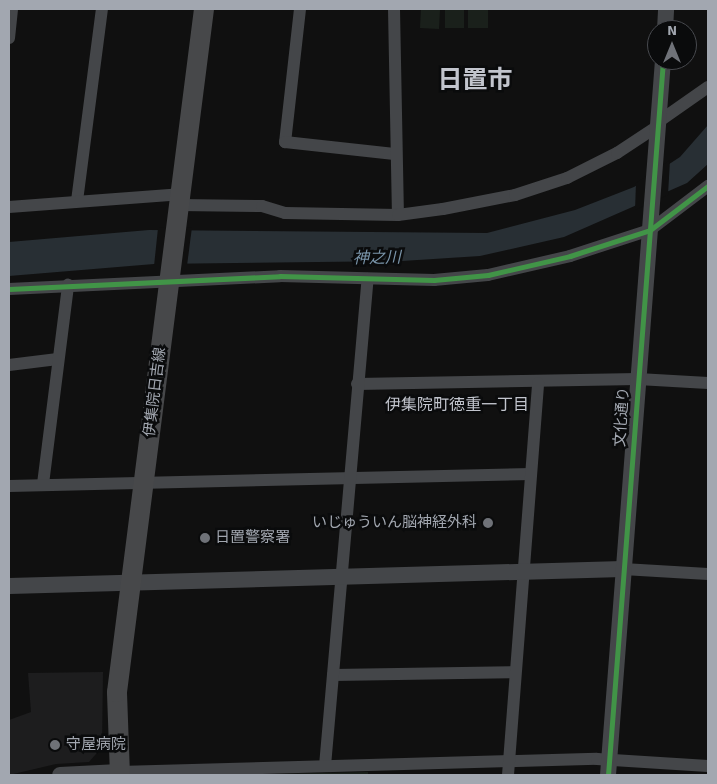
<!DOCTYPE html>
<html>
<head>
<meta charset="utf-8">
<style>
	body { margin:0 }
	#map { position:relative; width:717px; height:784px; overflow:hidden; background:#101010; font-family:Signika,"Noto Sans JP",sans-serif }
	div>[style] { position:absolute }
	[style*='--x'] { left:calc(var(--x)*1px); top:calc(var(--y)*1px); width:calc(var(--w)*1px); rotate:calc(var(--a)*1deg) }
	.built>* { inset:0; background:#1d1d1e }
	.green>* { inset:0; background:#1a201b; transform-origin:0 0 }
	.water>* { inset:0; background:#282f34 }
	.pier>* { inset:0; background:#101010 }
	.minor>* { height:12px; margin:-6px; padding:0 6px; transform-origin:6px; border-radius:6px; background:#444649 }
	.tertiary>* { height:16px; margin:-8px; padding:0 8px; transform-origin:8px; border-radius:8px; background:#444649 }
	.primary>* { height:20px; margin:-10px; padding:0 10px; transform-origin:10px; border-radius:10px; background:#47484a }
	.cycleway>* { height:5px; margin:-2.5px; padding:0 2.5px; transform-origin:2.5px; border-radius:2.5px; background:#419447 }
	.dots>* { width:14px; height:14px; translate:-50% -50%; box-sizing:border-box; border:2px solid #0a0b0c; border-radius:50% }
	span { translate:-50% -50%; white-space:nowrap; text-align:center; line-height:1.15; -webkit-text-stroke:5px #0a0b0c; paint-order:stroke }
	.street-label { font-size:15px; color:#a2a7b0 }
	.poi-label { font-size:15px; color:#a2a7b0 }
	.right { translate:-100% -50%; text-align:right }
	.left { translate:0 -50%; text-align:left }
	.water-label { font-size:16px; color:#7a95aa; font-style:italic }
	.neighbourhood-label { font-size:16px; color:#c2c5cd }
	.town-label { font-size:25px; color:#c2c5cd; font-weight:700 }
	.frame { position:absolute; inset:0; border:10px solid #a2a7b0; pointer-events:none }
	.north { position:absolute; left:647px; top:20px; width:50px; height:50px; box-sizing:border-box; background:#0a0b0c; border:1px solid #47494e; border-radius:50%; rotate:0deg; font-size:14px; font-weight:700; line-height:20px; text-align:center; color:#a2a7b0 }
	.north::after { content:''; display:block; margin:auto; width:18px; height:22px; background:#6f7278; clip-path:polygon(50% 0,100% 100%,50% 72%,0 100%) }
</style>
</head>
<body>
<div id="map">
	<div class="built">
		<div style="clip-path:polygon(103px 672px,102px 747px,89px 762px,56px 764px,9px 775px,9px 720px,31px 712px,28px 673px)"></div>
	</div>
	<div class="green">
		<div style="left:421px;top:9px;width:19px;height:19px;rotate:3deg"></div>
		<div style="left:445px;top:10px;width:19px;height:18px"></div>
		<div style="left:468px;top:10px;width:20px;height:18px"></div>
		<div style="clip-path:polygon(368px 772px,368px 775px,232px 775px)"></div>
	</div>
	<div class="water">
		<div style="clip-path:polygon(708px 125px,708px 164px,687px 183px,564px 237px,480px 256px,402px 261px,154px 264px,9px 276px,9px 242px,149px 230px,487px 233px,575px 210px,634px 187px,680px 157px)"></div>
	</div>
	<div class="pier">
		<div style="clip-path:polygon(670px 160px,668px 195px,635px 210px,636px 183px)"></div>
		<div style="clip-path:polygon(192px 227px,187px 266px,154px 266px,158px 228px)"></div>
	</div>
	<div class="minor">
		<div style="--x:300;--y:9;--w:134;--a:96.4"></div>
		<div style="--x:285;--y:142;--w:110;--a:6.3"></div>
		<div style="--x:394;--y:9;--w:206;--a:88.9"></div>
		<div style="--x:9;--y:38;--w:29;--a:-84"></div>
		<div style="--x:658;--y:122;--w:61;--a:-35"></div>
		<div style="--x:77;--y:201;--w:194;--a:-82.6"></div>
		<div style="--x:179;--y:205;--w:83;--a:0.7"></div>
		<div style="--x:262;--y:206;--w:24;--a:17"></div>
		<div style="--x:285;--y:213;--w:113;--a:1"></div>
		<div style="--x:398;--y:215;--w:45;--a:-7.6"></div>
		<div style="--x:443;--y:209;--w:73;--a:-11"></div>
		<div style="--x:515;--y:195;--w:55;--a:-18.1"></div>
		<div style="--x:567;--y:178;--w:56;--a:-26.6"></div>
		<div style="--x:617;--y:153;--w:49;--a:-33.4"></div>
		<div style="--x:9;--y:207;--w:171;--a:-4.3"></div>
		<div style="--x:9;--y:289;--w:271;--a:-2.7"></div>
		<div style="--x:280;--y:276;--w:154;--a:1.5"></div>
		<div style="--x:434;--y:280;--w:54;--a:-5.3"></div>
		<div style="--x:488;--y:275;--w:84;--a:-13"></div>
		<div style="--x:570;--y:256;--w:84;--a:-18"></div>
		<div style="--x:650;--y:230;--w:73;--a:-37.2"></div>
		<div style="--x:9;--y:365;--w:49;--a:-7"></div>
		<div style="--x:357;--y:384;--w:281;--a:-1"></div>
		<div style="--x:638;--y:379;--w:70;--a:3.3"></div>
		<div style="--x:43;--y:484;--w:201;--a:-82.8"></div>
		<div style="--x:9;--y:486;--w:522;--a:-1.32"></div>
		<div style="--x:623;--y:569;--w:85;--a:3.4"></div>
		<div style="--x:333;--y:675;--w:182;--a:-0.9"></div>
		<div style="--x:325;--y:766;--w:489;--a:-85"></div>
		<div style="--x:119;--y:772;--w:478;--a:-1.6"></div>
		<div style="--x:597;--y:759;--w:111;--a:3.6"></div>
		<div style="--x:508;--y:775;--w:393;--a:-85.6"></div>
	</div>
	<div class="tertiary">
		<div style="--x:665;--y:30;--w:21;--a:-87"></div>
		<div style="--x:9;--y:586;--w:614;--a:-1.59"></div>
		<div style="--x:60;--y:775;--w:59;--a:-2.9"></div>
		<div style="--x:608;--y:775;--w:717;--a:-85.6"></div>
	</div>
	<div class="primary">
		<div style="--x:120;--y:775;--w:83;--a:-92.1"></div>
		<div style="--x:117;--y:692;--w:689;--a:-82.74"></div>
	</div>
	<div class="cycleway">
		<div style="--x:9;--y:289;--w:271;--a:-2.7"></div>
		<div style="--x:280;--y:276;--w:154;--a:1.5"></div>
		<div style="--x:434;--y:280;--w:54;--a:-5.3"></div>
		<div style="--x:488;--y:275;--w:84;--a:-13"></div>
		<div style="--x:570;--y:256;--w:84;--a:-18"></div>
		<div style="--x:650;--y:230;--w:73;--a:-37.2"></div>
		<div style="--x:608;--y:775;--w:717;--a:-85.6"></div>
	</div>
	<div class="dots">
		<div style="left:488px;top:523px;background:#6f7278"></div>
		<div style="left:205px;top:538px;background:#6f7278"></div>
		<div style="left:55px;top:745px;background:#6f7278"></div>
	</div>
	<div class="street-label">
		<span style="left:155px;top:392px;rotate:-83deg">伊集院日吉線</span>
		<span style="left:622px;top:417px;rotate:-86deg">文化通り</span>
	</div>
	<div class="poi-label">
		<span class="right" style="left:477px;top:523px">いじゅういん脳神経外科</span>
		<span class="left" style="left:215px;top:538px">日置警察署</span>
		<span class="left" style="left:66px;top:745px">守屋病院</span>
	</div>
	<div class="water-label">
		<span style="left:377px;top:258px;rotate:-1deg">神之川</span>
	</div>
	<div class="neighbourhood-label">
		<span style="left:457px;top:405px">伊集院町徳重一丁目</span>
	</div>
	<div class="town-label">
		<span style="left:475px;top:80px">日置市</span>
	</div>
	<div class="frame"></div>
	<div class="north">N</div>
</div>
</body>
</html>
